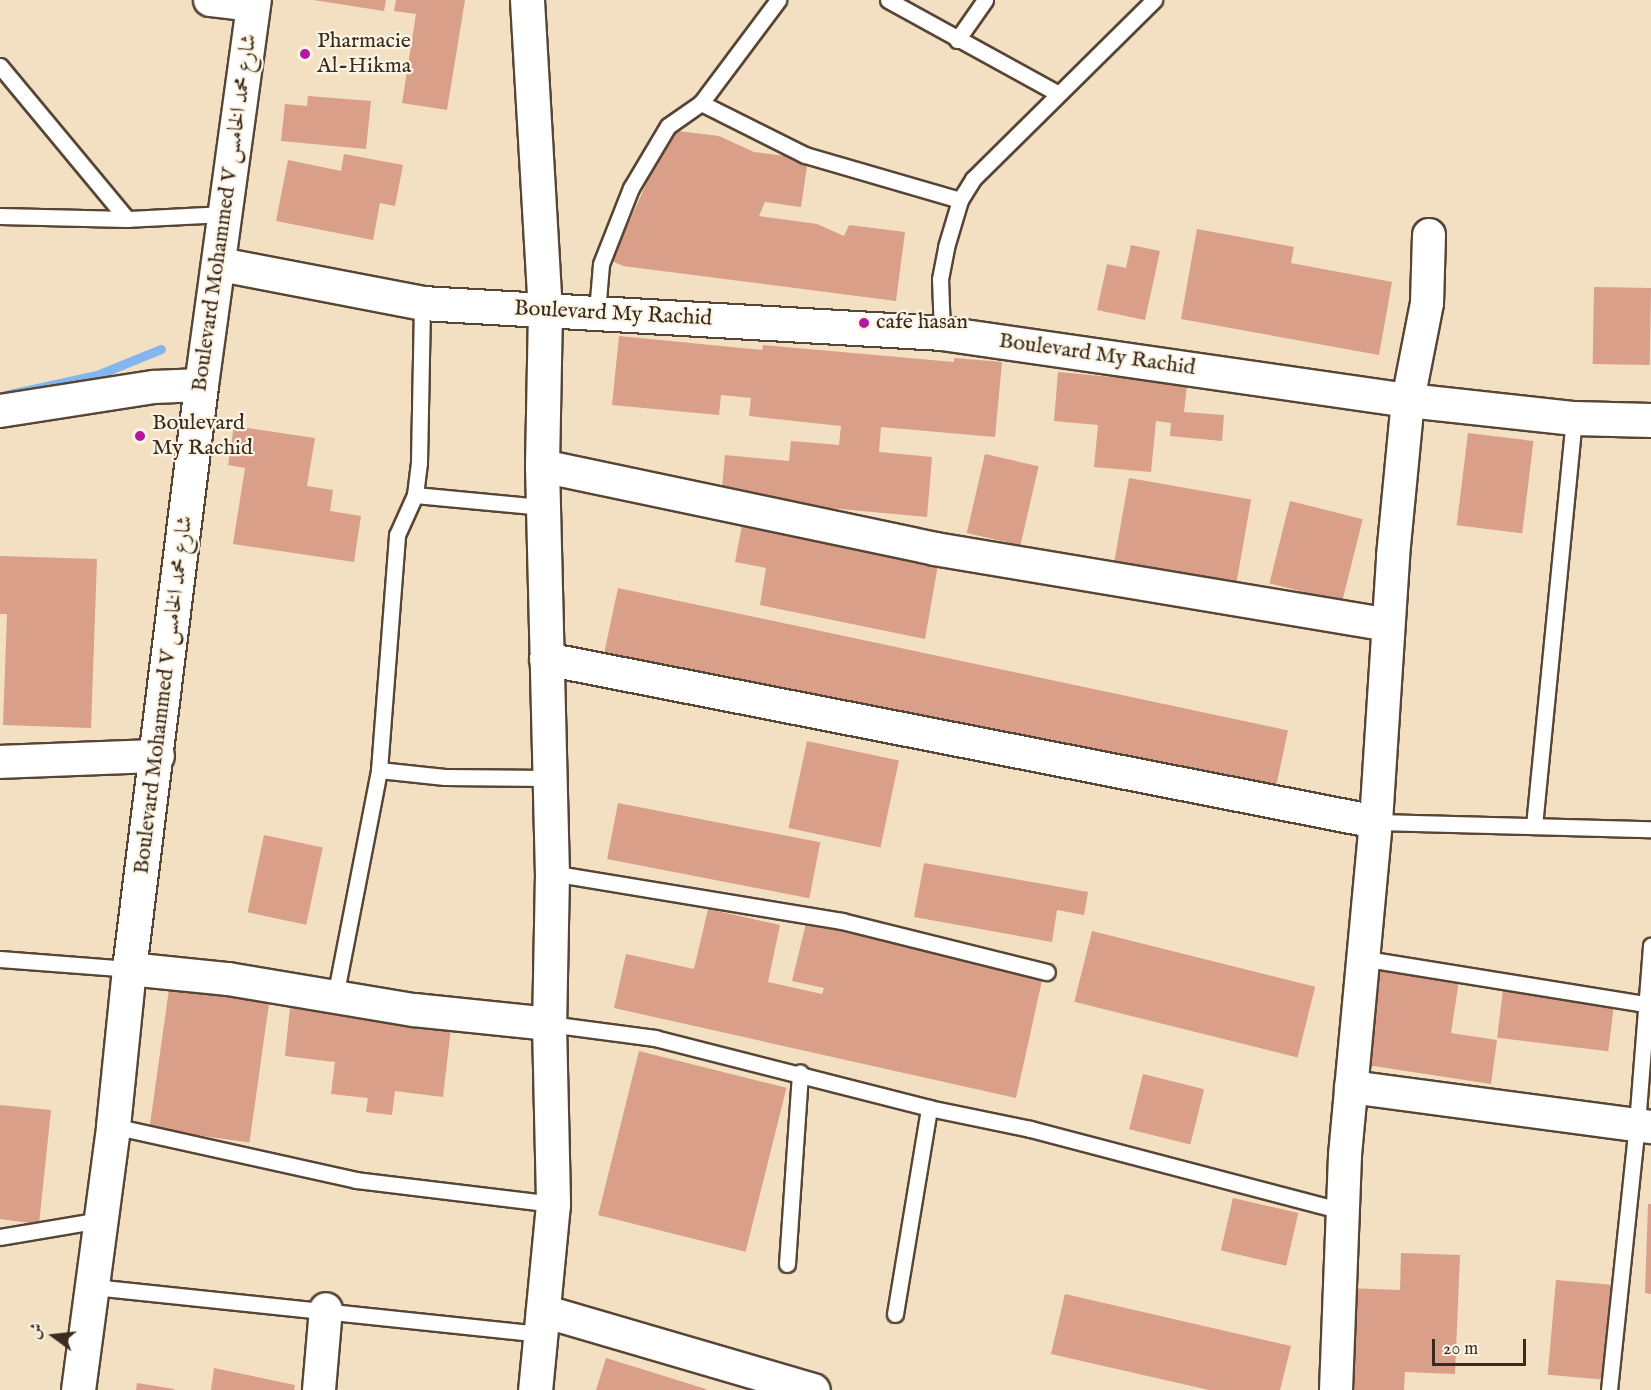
<!DOCTYPE html>
<html>
<head>
<meta charset="utf-8">
<style>
	body { margin:0 }
	#map { position:relative; width:1651px; height:1390px; overflow:hidden; background:#f3dfc1; font-family:"IM FELL English",Amiri,serif }
	div>[style] { position:absolute }
	[style*='--x'] { left:calc(var(--x)*1px); top:calc(var(--y)*1px); width:calc(var(--w)*1px); rotate:calc(var(--a)*1deg) }
	.stream>* { height:9px; margin:-4.5px; padding:0 4.5px; transform-origin:4.5px; border-radius:4.5px; background:#83b5ef }
	.building>* { inset:0; background:#d99f88; transform-origin:0 0 }
	.roads { filter:drop-shadow(2px 0 #574536) drop-shadow(-2px 0 #574536) drop-shadow(0 2px #574536) drop-shadow(0 -2px #574536) }
	.lane>* { height:15px; margin:-7.5px; padding:0 7.5px; transform-origin:7.5px; border-radius:7.5px; background:#fff }
	.street>* { height:32px; margin:-16px; padding:0 16px; transform-origin:16px; border-radius:16px; background:#fff }
	.secondary>* { height:33px; margin:-16.5px; padding:0 16.5px; transform-origin:16.5px; border-radius:16.5px; background:#fff }
	.dots>* { width:16px; height:16px; translate:-50% -50%; box-sizing:border-box; border:3px solid #fcf5e5; border-radius:50% }
	span { translate:-50% -50%; white-space:nowrap; text-align:center; line-height:1.15; -webkit-text-stroke:4.5px #fcf5e5; paint-order:stroke }
	.poi-label { font-size:22px; color:#3b2a1e }
	.left { translate:0 -50%; text-align:left }
	.street-label { font-size:22px; color:#3b2a1e }
	.north { position:absolute; left:24px; top:1306px; width:60px; height:60px; -webkit-text-stroke:4px #fcf5e5; paint-order:stroke; rotate:285deg; font-size:16px; font-weight:700; line-height:24px; text-align:center; color:#3b2a1e }
	.north::after { content:''; display:block; margin:auto; width:21px; height:27px; background:#3b2a1e; clip-path:polygon(50% 0,100% 100%,50% 72%,0 100%) }
	.scale { position:absolute; left:1432px; top:1339px; width:94px; height:27px; box-sizing:border-box; border:3px solid #3b2a1e; border-top:0; padding-left:8px; font-size:18px; line-height:21px; white-space:nowrap; color:#3b2a1e; -webkit-text-stroke:4px #fcf5e5; paint-order:stroke }
</style>
</head>
<body>
<div id="map">
	<div class="stream">
		<div style="--x:5;--y:395;--w:94;--a:-12.3"></div>
		<div style="--x:97;--y:375;--w:69;--a:-22.1"></div>
	</div>
	<div class="building">
		<div style="clip-path:polygon(313px 0,386px 0,384px 11px)"></div>
		<div style="clip-path:polygon(396px 0,465px 0,447px 110px,402px 103px,416px 14px,394px 11px)"></div>
		<div style="clip-path:polygon(308px 96px,371px 101px,366px 149px,281px 141px,285px 104px,307px 106px)"></div>
		<div style="clip-path:polygon(670px 130px,719px 136px,754px 152px,808px 159px,801px 207px,765px 202px,759px 216px,817px 224px,844px 236px,849px 225px,905px 232px,896px 301px,623px 266px,612px 261px)"></div>
		<div style="clip-path:polygon(344px 154px,403px 165px,395px 206px,380px 203px,373px 240px,276px 221px,288px 160px,341px 171px)"></div>
		<div style="clip-path:polygon(1197px 229px,1294px 247px,1291px 263px,1392px 282px,1379px 355px,1181px 319px)"></div>
		<div style="clip-path:polygon(1131px 245px,1160px 251px,1145px 320px,1097px 310px,1107px 264px,1126px 268px)"></div>
		<div style="left:1594px;top:287px;width:57px;height:77px;rotate:1deg"></div>
		<div style="clip-path:polygon(619px 336px,762px 350px,763px 345px,954px 362px,954px 358px,1002px 362px,995px 437px,881px 427px,879px 452px,932px 457px,927px 517px,721px 498px,725px 455px,789px 461px,791px 441px,839px 445px,841px 426px,749px 416px,751px 398px,721px 395px,719px 415px,612px 405px)"></div>
		<div style="clip-path:polygon(1058px 372px,1187px 384px,1184px 412px,1224px 415px,1222px 441px,1170px 436px,1171px 423px,1156px 421px,1151px 472px,1094px 467px,1098px 425px,1054px 421px)"></div>
		<div style="clip-path:polygon(234px 426px,315px 438px,307px 486px,333px 490px,330px 511px,361px 516px,354px 562px,233px 544px,245px 468px,228px 465px)"></div>
		<div style="left:1468px;top:433px;width:66px;height:93px;rotate:7deg"></div>
		<div style="left:985px;top:454px;width:55px;height:81px;rotate:13deg"></div>
		<div style="left:1129px;top:478px;width:124px;height:88px;rotate:10deg"></div>
		<div style="left:1290px;top:501px;width:75px;height:85px;rotate:14deg"></div>
		<div style="clip-path:polygon(742px 525px,939px 559px,925px 639px,760px 605px,766px 568px,735px 562px)"></div>
		<div style="clip-path:polygon(0 556px,97px 559px,91px 728px,3px 725px,7px 614px,0 614px)"></div>
		<div style="left:618px;top:588px;width:685px;height:68px;rotate:12deg"></div>
		<div style="left:807px;top:741px;width:94px;height:89px;rotate:12deg"></div>
		<div style="left:618px;top:803px;width:206px;height:57px;rotate:11deg"></div>
		<div style="left:264px;top:835px;width:60px;height:79px;rotate:12deg"></div>
		<div style="clip-path:polygon(924px 863px,1088px 892px,1084px 915px,1057px 910px,1052px 942px,914px 917px)"></div>
		<div style="clip-path:polygon(708px 909px,780px 925px,768px 982px,822px 994px,824px 988px,792px 981px,806px 923px,1043px 976px,1016px 1098px,614px 1008px,626px 954px,694px 969px)"></div>
		<div style="left:1092px;top:931px;width:230px;height:73px;rotate:14deg"></div>
		<div style="clip-path:polygon(1375px 967px,1459px 980px,1451px 1033px,1497px 1040px,1491px 1084px,1360px 1064px)"></div>
		<div style="left:171px;top:975px;width:101px;height:155px;rotate:8deg"></div>
		<div style="left:1503px;top:990px;width:112px;height:48px;rotate:7deg"></div>
		<div style="clip-path:polygon(290px 1008px,451px 1028px,443px 1097px,395px 1091px,392px 1115px,366px 1112px,368px 1098px,331px 1094px,335px 1062px,285px 1056px)"></div>
		<div style="left:639px;top:1051px;width:152px;height:169px;rotate:14deg"></div>
		<div style="left:1143px;top:1074px;width:63px;height:57px;rotate:14deg"></div>
		<div style="clip-path:polygon(0 1105px,51px 1110px,39px 1224px,0 1219px)"></div>
		<div style="left:1233px;top:1198px;width:67px;height:54px;rotate:13deg"></div>
		<div style="clip-path:polygon(1648px 1204px,1651px 1204px,1651px 1294px,1645px 1293px)"></div>
		<div style="clip-path:polygon(1401px 1253px,1460px 1255px,1455px 1374px,1405px 1372px,1404px 1390px,1348px 1390px,1348px 1288px,1400px 1290px)"></div>
		<div style="left:1556px;top:1280px;width:55px;height:95px;rotate:5deg"></div>
		<div style="clip-path:polygon(1065px 1294px,1291px 1346px,1280px 1390px,1209px 1390px,1051px 1354px)"></div>
		<div style="clip-path:polygon(606px 1358px,706px 1389px,706px 1390px,596px 1390px)"></div>
		<div style="clip-path:polygon(214px 1368px,295px 1385px,294px 1390px,211px 1390px)"></div>
		<div style="clip-path:polygon(137px 1383px,174px 1389px,174px 1390px,136px 1390px)"></div>
	</div>
	<div class="roads">
		<div class="lane">
			<div style="--x:888;--y:0;--w:193;--a:28.8"></div>
			<div style="--x:957;--y:40;--w:49;--a:-55"></div>
			<div style="--x:0;--y:66;--w:199;--a:50.3"></div>
			<div style="--x:701;--y:103;--w:116;--a:26.6"></div>
			<div style="--x:805;--y:155;--w:161;--a:16.2"></div>
			<div style="--x:0;--y:216;--w:127;--a:1.4"></div>
			<div style="--x:127;--y:219;--w:100;--a:-2.9"></div>
			<div style="--x:597;--y:312;--w:48;--a:-85.2"></div>
			<div style="--x:601;--y:264;--w:82;--a:-68.5"></div>
			<div style="--x:631;--y:188;--w:72;--a:-59.2"></div>
			<div style="--x:668;--y:126;--w:40;--a:-34.9"></div>
			<div style="--x:701;--y:103;--w:129;--a:-53.2"></div>
			<div style="--x:942;--y:333;--w:54;--a:-92.1"></div>
			<div style="--x:940;--y:279;--w:33;--a:-79"></div>
			<div style="--x:946;--y:247;--w:49;--a:-73.4"></div>
			<div style="--x:960;--y:200;--w:25;--a:-58"></div>
			<div style="--x:973;--y:179;--w:255;--a:-44.7"></div>
			<div style="--x:415;--y:495;--w:129;--a:5.4"></div>
			<div style="--x:379;--y:770;--w:66;--a:6.1"></div>
			<div style="--x:445;--y:777;--w:103;--a:0.6"></div>
			<div style="--x:1376;--y:822;--w:275;--a:1.5"></div>
			<div style="--x:1534;--y:826;--w:410;--a:-84.4"></div>
			<div style="--x:552;--y:873;--w:294;--a:9.4"></div>
			<div style="--x:842;--y:921;--w:211;--a:14"></div>
			<div style="--x:1361;--y:958;--w:287;--a:9.2"></div>
			<div style="--x:0;--y:959;--w:129;--a:4.4"></div>
			<div style="--x:335;--y:997;--w:231;--a:-79"></div>
			<div style="--x:379;--y:770;--w:236;--a:-85.6"></div>
			<div style="--x:397;--y:535;--w:44;--a:-65.8"></div>
			<div style="--x:415;--y:495;--w:33;--a:-83"></div>
			<div style="--x:419;--y:462;--w:159;--a:-88.9"></div>
			<div style="--x:549;--y:1024;--w:107;--a:7.5"></div>
			<div style="--x:655;--y:1038;--w:283;--a:14.3"></div>
			<div style="--x:929;--y:1108;--w:103;--a:11.7"></div>
			<div style="--x:1030;--y:1129;--w:324;--a:14.7"></div>
			<div style="--x:113;--y:1126;--w:249;--a:12.5"></div>
			<div style="--x:356;--y:1180;--w:198;--a:6.9"></div>
			<div style="--x:0;--y:1237;--w:101;--a:-9.6"></div>
			<div style="--x:787;--y:1264;--w:192;--a:-86.1"></div>
			<div style="--x:94;--y:1287;--w:448;--a:6"></div>
			<div style="--x:895;--y:1314;--w:209;--a:-80.6"></div>
			<div style="--x:1609;--y:1390;--w:267;--a:-84"></div>
			<div style="--x:1637;--y:1124;--w:179;--a:-85.5"></div>
		</div>
		<div class="street">
			<div style="--x:210;--y:0;--w:43;--a:6.6"></div>
			<div style="--x:0;--y:411;--w:156;--a:-8.9"></div>
			<div style="--x:154;--y:387;--w:47;--a:-2.4"></div>
			<div style="--x:542;--y:466;--w:402;--a:11.9"></div>
			<div style="--x:935;--y:549;--w:459;--a:9.5"></div>
			<div style="--x:546;--y:659;--w:846;--a:11.11"></div>
			<div style="--x:0;--y:762;--w:158;--a:-2.2"></div>
			<div style="--x:129;--y:969;--w:100;--a:5.8"></div>
			<div style="--x:228;--y:979;--w:189;--a:9.5"></div>
			<div style="--x:414;--y:1010;--w:136;--a:5.9"></div>
			<div style="--x:1351;--y:1087;--w:303;--a:7.6"></div>
			<div style="--x:543;--y:1311;--w:282;--a:16.3"></div>
			<div style="--x:319;--y:1390;--w:81;--a:-85.1"></div>
			<div style="--x:1336;--y:1390;--w:235;--a:-87.8"></div>
			<div style="--x:1345;--y:1155;--w:334;--a:-84.7"></div>
			<div style="--x:1376;--y:822;--w:267;--a:-86.3"></div>
			<div style="--x:1393;--y:556;--w:157;--a:-84.5"></div>
			<div style="--x:1408;--y:400;--w:99;--a:-78.9"></div>
			<div style="--x:1427;--y:303;--w:68;--a:-88.3"></div>
		</div>
		<div class="secondary">
			<div style="--x:527;--y:0;--w:310;--a:86.7"></div>
			<div style="--x:545;--y:309;--w:157;--a:91.1"></div>
			<div style="--x:542;--y:466;--w:407;--a:88.6"></div>
			<div style="--x:552;--y:873;--w:151;--a:91.1"></div>
			<div style="--x:549;--y:1024;--w:180;--a:88.7"></div>
			<div style="--x:553;--y:1204;--w:187;--a:95.5"></div>
			<div style="--x:220;--y:264;--w:206;--a:10.9"></div>
			<div style="--x:422;--y:303;--w:521;--a:3.3"></div>
			<div style="--x:942;--y:333;--w:471;--a:8.2"></div>
			<div style="--x:1408;--y:400;--w:167;--a:6.2"></div>
			<div style="--x:1574;--y:418;--w:77;--a:1.5"></div>
			<div style="--x:78;--y:1390;--w:266;--a:-82.4"></div>
			<div style="--x:113;--y:1126;--w:158;--a:-84.2"></div>
			<div style="--x:129;--y:969;--w:588;--a:-82.97"></div>
			<div style="--x:201;--y:385;--w:389;--a:-82.2"></div>
		</div>
	</div>
	<div class="dots">
		<div style="left:305px;top:54px;background:#b5179e"></div>
		<div style="left:864px;top:323px;background:#b5179e"></div>
		<div style="left:140px;top:436px;background:#b5179e"></div>
	</div>
	<div class="poi-label">
		<span class="left" style="left:317px;top:54px">Pharmacie<br>Al-Hikma</span>
		<span class="left" style="left:876px;top:323px">cafe hasan</span>
		<span class="left" style="left:152px;top:436px">Boulevard<br>My Rachid</span>
	</div>
	<div class="street-label">
		<span style="left:225px;top:213px;rotate:-82deg">Boulevard Mohammed V شارع محمد الخامس</span>
		<span style="left:613px;top:314px;rotate:3deg">Boulevard My Rachid</span>
		<span style="left:1097px;top:355px;rotate:8deg">Boulevard My Rachid</span>
		<span style="left:164px;top:695px;rotate:-83deg">Boulevard Mohammed V شارع محمد الخامس</span>
	</div>
	<div class="north">ش</div>
	<div class="scale">20 m</div>
</div>
</body>
</html>
